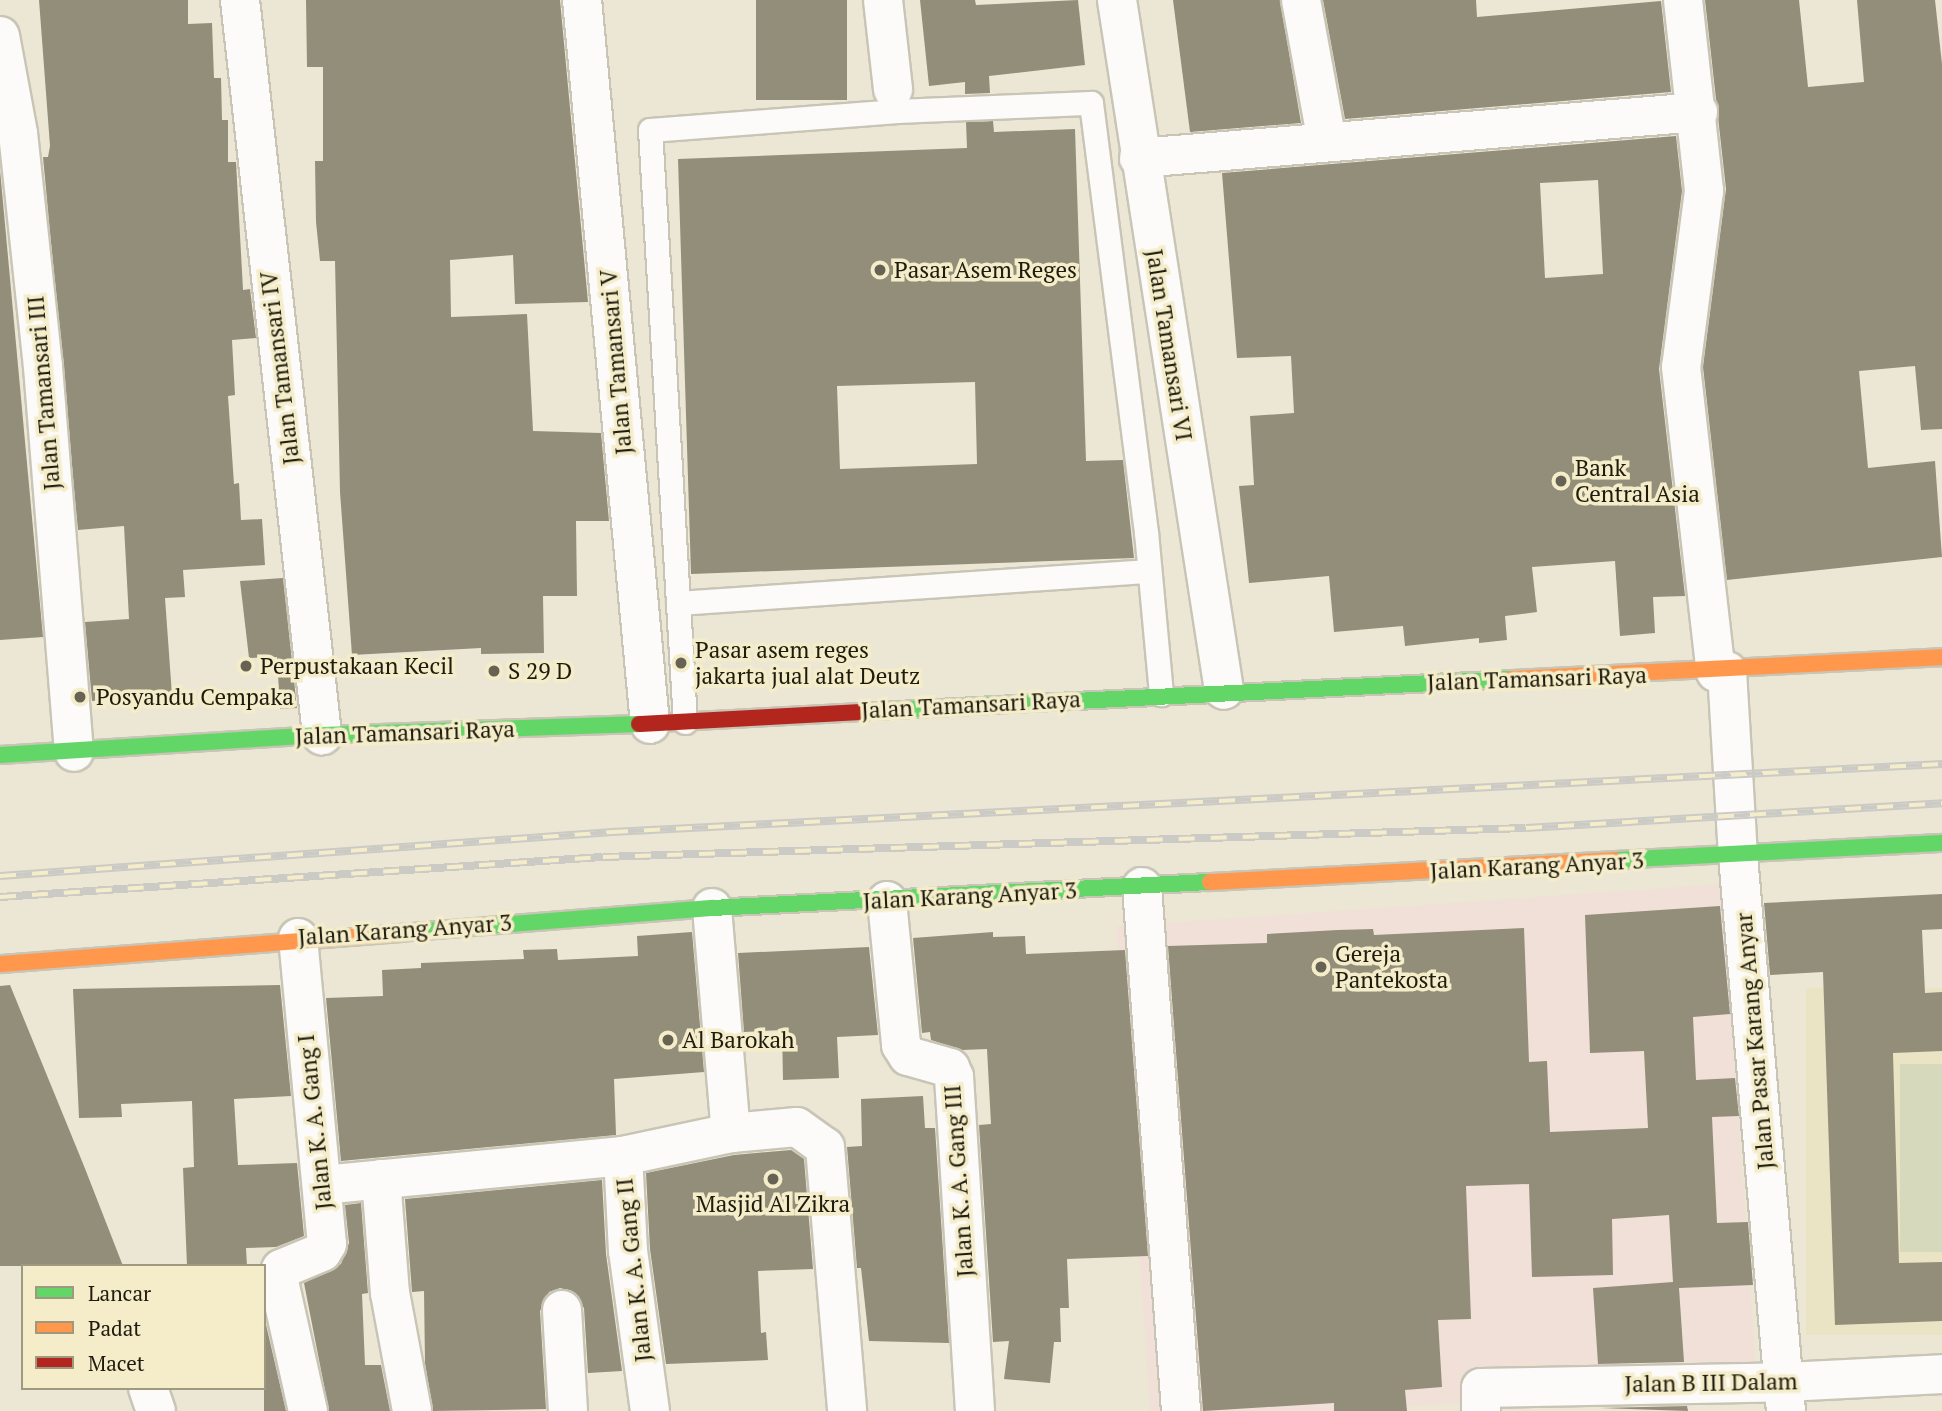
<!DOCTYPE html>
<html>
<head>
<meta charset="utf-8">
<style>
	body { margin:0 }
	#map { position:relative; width:1942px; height:1411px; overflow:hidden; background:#ebe7d4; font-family:"PT Serif",serif }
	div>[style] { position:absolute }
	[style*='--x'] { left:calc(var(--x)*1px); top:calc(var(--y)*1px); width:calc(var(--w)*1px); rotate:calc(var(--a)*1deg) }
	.commercial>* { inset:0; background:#f1e0d7; transform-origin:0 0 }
	.built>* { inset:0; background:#ebe4c4; transform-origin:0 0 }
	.green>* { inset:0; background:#d7d9bd; transform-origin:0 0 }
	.building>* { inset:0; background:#928e79; transform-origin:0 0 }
	.roads { filter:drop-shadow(2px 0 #c8c5b6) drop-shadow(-2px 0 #c8c5b6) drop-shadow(0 2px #c8c5b6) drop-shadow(0 -2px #c8c5b6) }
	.lane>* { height:23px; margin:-11.5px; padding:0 11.5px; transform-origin:11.5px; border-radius:11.5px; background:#fcfbf9 }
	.street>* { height:38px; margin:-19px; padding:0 19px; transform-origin:19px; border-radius:19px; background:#fcfbf9 }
	.fast>* { height:16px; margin:-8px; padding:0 8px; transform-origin:8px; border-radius:8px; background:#63d668 }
	.slow>* { height:16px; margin:-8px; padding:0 8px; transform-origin:8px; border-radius:8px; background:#ff974d }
	.jam>* { height:16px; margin:-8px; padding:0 8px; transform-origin:8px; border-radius:8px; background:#b3261e }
	.rail>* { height:8px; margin-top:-4px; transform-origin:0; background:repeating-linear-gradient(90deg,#f5edca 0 16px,#cbcac5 0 32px); box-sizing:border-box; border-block:2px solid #cbcac5 }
	.dots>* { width:19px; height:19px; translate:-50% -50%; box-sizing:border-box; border:4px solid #f5edca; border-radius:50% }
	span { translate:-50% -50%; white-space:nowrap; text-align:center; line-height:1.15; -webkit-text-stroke:7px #f5edca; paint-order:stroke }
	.poi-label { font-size:23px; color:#1f1c0f }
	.left { translate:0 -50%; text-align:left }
	.street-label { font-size:23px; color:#1f1c0f }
	.legend { position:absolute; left:21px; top:1264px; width:245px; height:126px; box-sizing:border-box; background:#f5edca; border:2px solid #9f997f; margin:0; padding:9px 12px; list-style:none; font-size:21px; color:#1f1c0f }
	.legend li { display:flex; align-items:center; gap:14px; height:35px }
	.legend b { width:35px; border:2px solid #9f997f }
</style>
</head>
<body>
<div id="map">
	<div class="commercial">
		<div style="left:1722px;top:884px;width:499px;height:607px;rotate:86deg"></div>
	</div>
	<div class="built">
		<div style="left:1942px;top:988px;width:347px;height:136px;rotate:90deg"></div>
	</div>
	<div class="green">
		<div style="left:1942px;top:1064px;width:188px;height:42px;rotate:90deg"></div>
	</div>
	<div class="building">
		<div style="clip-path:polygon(39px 0,188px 0,188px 24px,212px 23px,214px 78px,221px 78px,222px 120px,228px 120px,228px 162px,236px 162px,243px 290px,250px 289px,256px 338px,232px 340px,235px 395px,228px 396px,234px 484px,239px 483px,241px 520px,262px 519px,265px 565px,183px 570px,185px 597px,165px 598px,172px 695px,92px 701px,85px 622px,129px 619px,124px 526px,78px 530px,43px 157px,48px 157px,50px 146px)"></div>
		<div style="clip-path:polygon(306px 0,560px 0,588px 302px,515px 304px,513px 255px,450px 260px,451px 317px,527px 314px,533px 431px,601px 433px,609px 521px,576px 521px,577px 596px,543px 596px,544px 653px,481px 654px,481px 648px,352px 655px,340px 492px,335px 261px,320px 261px,316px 222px,315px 161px,323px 161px,323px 67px,307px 67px)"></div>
		<div style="left:756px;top:0;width:91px;height:100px"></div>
		<div style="clip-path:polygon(920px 0,975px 0,976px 5px,1078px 0,1085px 65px,989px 76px,990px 93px,965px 94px,965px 82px,929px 86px)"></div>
		<div style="clip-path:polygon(1173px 0,1280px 0,1301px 123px,1190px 132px)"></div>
		<div style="clip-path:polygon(1323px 0,1476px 0,1477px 17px,1661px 1px,1671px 92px,1345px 119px)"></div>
		<div style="clip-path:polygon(1705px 0,1799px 0,1808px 87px,1864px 82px,1857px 0,1935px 0,1942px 64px,1942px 429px,1921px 430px,1915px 366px,1859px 371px,1868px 468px,1935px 461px,1942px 557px,1727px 580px,1703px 367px,1726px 189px)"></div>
		<div style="clip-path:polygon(evenodd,993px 121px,994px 132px,1075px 129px,1086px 461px,1123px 460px,1134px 558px,691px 574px,678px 159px,967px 148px,966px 122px,993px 121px,975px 382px,977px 464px,840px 469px,837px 386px,975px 382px)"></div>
		<div style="clip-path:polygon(evenodd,1676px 136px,1682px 191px,1659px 369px,1685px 596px,1653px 597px,1655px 633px,1620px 636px,1615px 561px,1532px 567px,1537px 612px,1505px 616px,1507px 640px,1479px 643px,1479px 638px,1405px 646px,1403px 626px,1334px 632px,1329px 576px,1249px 583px,1239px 486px,1254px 485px,1250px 416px,1294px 413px,1291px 356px,1237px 358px,1222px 173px,1676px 136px,1598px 180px,1603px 274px,1545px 278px,1540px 183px,1598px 180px)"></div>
		<div style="clip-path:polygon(0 170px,43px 637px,0 640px)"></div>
		<div style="clip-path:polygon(283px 578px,297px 708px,280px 709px,277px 657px,249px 658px,240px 581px)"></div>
		<div style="clip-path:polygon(1942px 894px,1942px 929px,1922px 930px,1925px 993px,1942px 992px,1942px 1051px,1893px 1053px,1899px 1263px,1942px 1262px,1942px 1321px,1835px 1325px,1823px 972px,1770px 975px,1764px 903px)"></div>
		<div style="clip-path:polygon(1720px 906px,1730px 1014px,1693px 1017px,1696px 1080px,1735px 1078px,1739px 1116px,1712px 1117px,1717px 1223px,1748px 1222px,1753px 1285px,1679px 1288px,1684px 1362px,1598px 1364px,1593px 1288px,1673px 1282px,1669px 1215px,1612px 1219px,1613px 1275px,1532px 1277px,1529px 1184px,1466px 1186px,1471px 1319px,1438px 1320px,1442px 1387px,1405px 1390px,1407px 1411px,1334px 1411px,1334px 1403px,1203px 1411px,1168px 946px,1267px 943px,1267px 934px,1338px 930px,1373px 929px,1374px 935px,1524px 928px,1529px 1062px,1547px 1061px,1550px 1132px,1648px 1128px,1644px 1051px,1590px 1053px,1585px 915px)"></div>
		<div style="clip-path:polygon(692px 932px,704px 1072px,614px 1079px,616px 1135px,341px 1161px,326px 998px,383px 996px,382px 970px,421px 968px,421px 963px,524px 959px,523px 950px,557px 949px,558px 960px,638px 956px,637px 936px)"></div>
		<div style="clip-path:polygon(993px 932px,993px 937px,1025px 936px,1026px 954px,1125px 950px,1148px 1256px,1067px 1259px,1069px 1308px,1060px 1308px,1061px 1342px,1054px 1342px,1050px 1383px,1004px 1379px,1009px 1341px,993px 1342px,979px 1125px,991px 1124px,987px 1049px,962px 1050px,931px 1040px,930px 1032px,922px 1033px,913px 938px)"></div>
		<div style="clip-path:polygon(869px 947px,878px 1035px,837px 1037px,839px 1078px,783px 1080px,782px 1030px,744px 1032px,738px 953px)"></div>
		<div style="clip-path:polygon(10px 985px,84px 1166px,123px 1266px,0 1266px,0 986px)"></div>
		<div style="clip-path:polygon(280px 985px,291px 1096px,234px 1099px,238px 1165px,297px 1163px,304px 1236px,276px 1247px,246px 1248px,247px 1266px,187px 1266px,183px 1168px,194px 1167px,192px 1101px,121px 1104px,122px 1117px,79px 1118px,73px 989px)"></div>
		<div style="clip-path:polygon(923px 1096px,925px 1128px,935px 1128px,949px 1343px,869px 1341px,861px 1268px,857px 1268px,847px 1147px,862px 1146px,861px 1099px)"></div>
		<div style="clip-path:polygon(791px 1150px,804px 1159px,813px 1269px,758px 1271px,761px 1333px,766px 1332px,768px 1360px,666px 1364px,650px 1249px,646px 1173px,734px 1155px)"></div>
		<div style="clip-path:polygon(602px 1180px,606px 1254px,622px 1371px,588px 1373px,584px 1308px,572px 1291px,560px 1288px,549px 1292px,540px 1311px,546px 1409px,433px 1411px,425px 1363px,424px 1291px,412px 1292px,405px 1199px)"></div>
		<div style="clip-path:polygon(361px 1203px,368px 1293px,362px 1294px,365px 1365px,381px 1365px,390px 1411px,329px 1411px,304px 1283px,341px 1264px,349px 1243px,345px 1205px)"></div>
		<div style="clip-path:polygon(264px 1316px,286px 1411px,264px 1411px)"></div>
		<div style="clip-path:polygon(1687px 1406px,1688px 1411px,1601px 1408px)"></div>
	</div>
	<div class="roads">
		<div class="lane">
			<div style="--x:678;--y:603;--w:472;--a:-3.9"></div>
			<div style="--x:685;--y:722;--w:593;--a:-93.38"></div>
			<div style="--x:650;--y:130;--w:248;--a:-4.4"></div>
			<div style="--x:897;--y:111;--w:194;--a:-2.4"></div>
			<div style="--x:1091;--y:103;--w:433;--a:82.7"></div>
			<div style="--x:1146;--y:532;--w:163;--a:84.7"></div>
		</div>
		<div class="street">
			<div style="--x:240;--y:0;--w:740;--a:83.63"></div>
			<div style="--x:582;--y:0;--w:727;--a:84.63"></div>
			<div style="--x:883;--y:0;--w:90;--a:83.6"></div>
			<div style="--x:1117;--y:0;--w:698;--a:81.19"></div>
			<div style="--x:1301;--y:0;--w:144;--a:79.6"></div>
			<div style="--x:1683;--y:0;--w:192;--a:83.7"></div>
			<div style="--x:1704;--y:191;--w:177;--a:97.4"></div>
			<div style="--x:1681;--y:367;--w:307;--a:83.5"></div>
			<div style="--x:0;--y:36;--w:99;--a:79.5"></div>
			<div style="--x:18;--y:133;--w:235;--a:83.9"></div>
			<div style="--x:43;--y:367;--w:386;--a:85.4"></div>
			<div style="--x:1139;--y:158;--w:561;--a:-4.7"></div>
			<div style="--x:1727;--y:671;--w:185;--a:86.6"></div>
			<div style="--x:1738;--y:856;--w:557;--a:85.06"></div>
			<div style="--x:1142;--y:887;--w:525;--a:85.74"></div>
			<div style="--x:887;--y:901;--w:145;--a:84.4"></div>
			<div style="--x:901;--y:1045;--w:13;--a:58"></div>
			<div style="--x:908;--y:1056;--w:44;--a:15.9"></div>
			<div style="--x:950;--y:1068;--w:10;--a:66"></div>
			<div style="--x:954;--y:1077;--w:335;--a:86.4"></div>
			<div style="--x:712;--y:908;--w:226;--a:85.2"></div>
			<div style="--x:731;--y:1133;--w:66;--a:-5.2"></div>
			<div style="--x:797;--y:1127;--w:34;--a:36"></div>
			<div style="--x:825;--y:1147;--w:265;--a:85.2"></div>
			<div style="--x:298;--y:938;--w:307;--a:84.6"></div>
			<div style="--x:327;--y:1244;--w:9;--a:122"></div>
			<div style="--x:322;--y:1252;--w:44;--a:157.5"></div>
			<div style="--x:281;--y:1269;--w:9;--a:111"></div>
			<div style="--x:278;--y:1277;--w:137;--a:77.4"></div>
			<div style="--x:381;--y:1179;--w:114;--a:85.5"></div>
			<div style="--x:390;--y:1293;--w:120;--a:79.4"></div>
			<div style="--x:322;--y:1185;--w:302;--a:-5.5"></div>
			<div style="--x:562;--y:1310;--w:101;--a:86.6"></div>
			<div style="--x:148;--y:1388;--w:24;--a:71"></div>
			<div style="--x:650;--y:1411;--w:162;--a:-97.8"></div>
			<div style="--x:628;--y:1251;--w:95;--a:-93"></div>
			<div style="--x:623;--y:1156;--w:110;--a:-12"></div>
			<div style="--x:1481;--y:1411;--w:23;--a:-90"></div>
			<div style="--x:1481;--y:1388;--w:305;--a:-1.1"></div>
			<div style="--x:1786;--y:1382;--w:156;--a:-2.9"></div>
		</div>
		<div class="fast">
			<div style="--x:858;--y:712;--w:654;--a:-2.89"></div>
			<div style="--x:0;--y:755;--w:323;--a:-3.6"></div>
			<div style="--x:322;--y:735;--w:317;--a:-2"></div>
			<div style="--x:1614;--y:860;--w:328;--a:-3"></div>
			<div style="--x:400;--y:933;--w:313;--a:-4.6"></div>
			<div style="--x:712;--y:908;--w:499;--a:-3"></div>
		</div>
		<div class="slow">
			<div style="--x:1511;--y:679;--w:432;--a:-2.9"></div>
			<div style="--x:1210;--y:882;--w:405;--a:-3.1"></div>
			<div style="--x:0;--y:964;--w:401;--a:-4.4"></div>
		</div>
		<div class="jam">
			<div style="--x:639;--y:724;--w:219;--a:-3.1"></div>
		</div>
	</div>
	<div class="rail">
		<div style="--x:0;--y:876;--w:614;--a:-4.11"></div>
		<div style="--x:612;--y:832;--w:1332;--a:-2.93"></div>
		<div style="--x:0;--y:897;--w:604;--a:-3.8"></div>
		<div style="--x:603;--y:857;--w:923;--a:-1.8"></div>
		<div style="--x:1526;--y:828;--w:417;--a:-3.4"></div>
	</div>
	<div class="dots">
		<div style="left:880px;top:270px;background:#666354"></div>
		<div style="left:1561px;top:481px;background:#666354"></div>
		<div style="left:681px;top:663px;background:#666354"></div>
		<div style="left:246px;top:666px;background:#666354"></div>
		<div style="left:494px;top:671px;background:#666354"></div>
		<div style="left:80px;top:697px;background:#666354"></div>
		<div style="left:1321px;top:967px;background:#666354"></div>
		<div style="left:668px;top:1040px;background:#666354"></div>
		<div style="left:773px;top:1179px;background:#666354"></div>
	</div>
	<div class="poi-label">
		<span class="left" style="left:894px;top:270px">Pasar Asem Reges</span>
		<span class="left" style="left:1575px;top:481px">Bank<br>Central Asia</span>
		<span class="left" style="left:695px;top:663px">Pasar asem reges<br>jakarta jual alat Deutz</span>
		<span class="left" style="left:260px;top:666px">Perpustakaan Kecil</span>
		<span class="left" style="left:508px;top:671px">S 29 D</span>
		<span class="left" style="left:96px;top:697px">Posyandu Cempaka</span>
		<span class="left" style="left:1335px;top:967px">Gereja<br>Pantekosta</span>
		<span class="left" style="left:682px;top:1040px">Al Barokah</span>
		<span style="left:773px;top:1204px">Masjid Al Zikra</span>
	</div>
	<div class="street-label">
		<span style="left:1169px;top:345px;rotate:81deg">Jalan Tamansari VI</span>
		<span style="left:616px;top:362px;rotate:-95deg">Jalan Tamansari V</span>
		<span style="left:280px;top:368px;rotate:-97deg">Jalan Tamansari IV</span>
		<span style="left:44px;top:393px;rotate:-95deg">Jalan Tamansari III</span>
		<span style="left:1537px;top:679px;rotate:-2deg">Jalan Tamansari Raya</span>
		<span style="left:971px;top:705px;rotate:-3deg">Jalan Tamansari Raya</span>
		<span style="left:405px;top:733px;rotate:-2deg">Jalan Tamansari Raya</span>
		<span style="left:1537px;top:866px;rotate:-3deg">Jalan Karang Anyar 3</span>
		<span style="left:970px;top:896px;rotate:-3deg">Jalan Karang Anyar 3</span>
		<span style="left:405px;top:930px;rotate:-4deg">Jalan Karang Anyar 3</span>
		<span style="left:1755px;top:1041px;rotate:-95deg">Jalan Pasar Karang Anyar</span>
		<span style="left:315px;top:1122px;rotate:-96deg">Jalan K. A. Gang I</span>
		<span style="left:959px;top:1181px;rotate:-94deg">Jalan K. A. Gang III</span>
		<span style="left:634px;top:1270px;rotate:-96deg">Jalan K. A. Gang II</span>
		<span style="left:1711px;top:1383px;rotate:-1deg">Jalan B III Dalam</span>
	</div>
	<ul class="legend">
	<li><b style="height:9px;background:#63d668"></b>Lancar</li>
	<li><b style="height:9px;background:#ff974d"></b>Padat</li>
	<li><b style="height:9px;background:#b3261e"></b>Macet</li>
	</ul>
</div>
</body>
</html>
